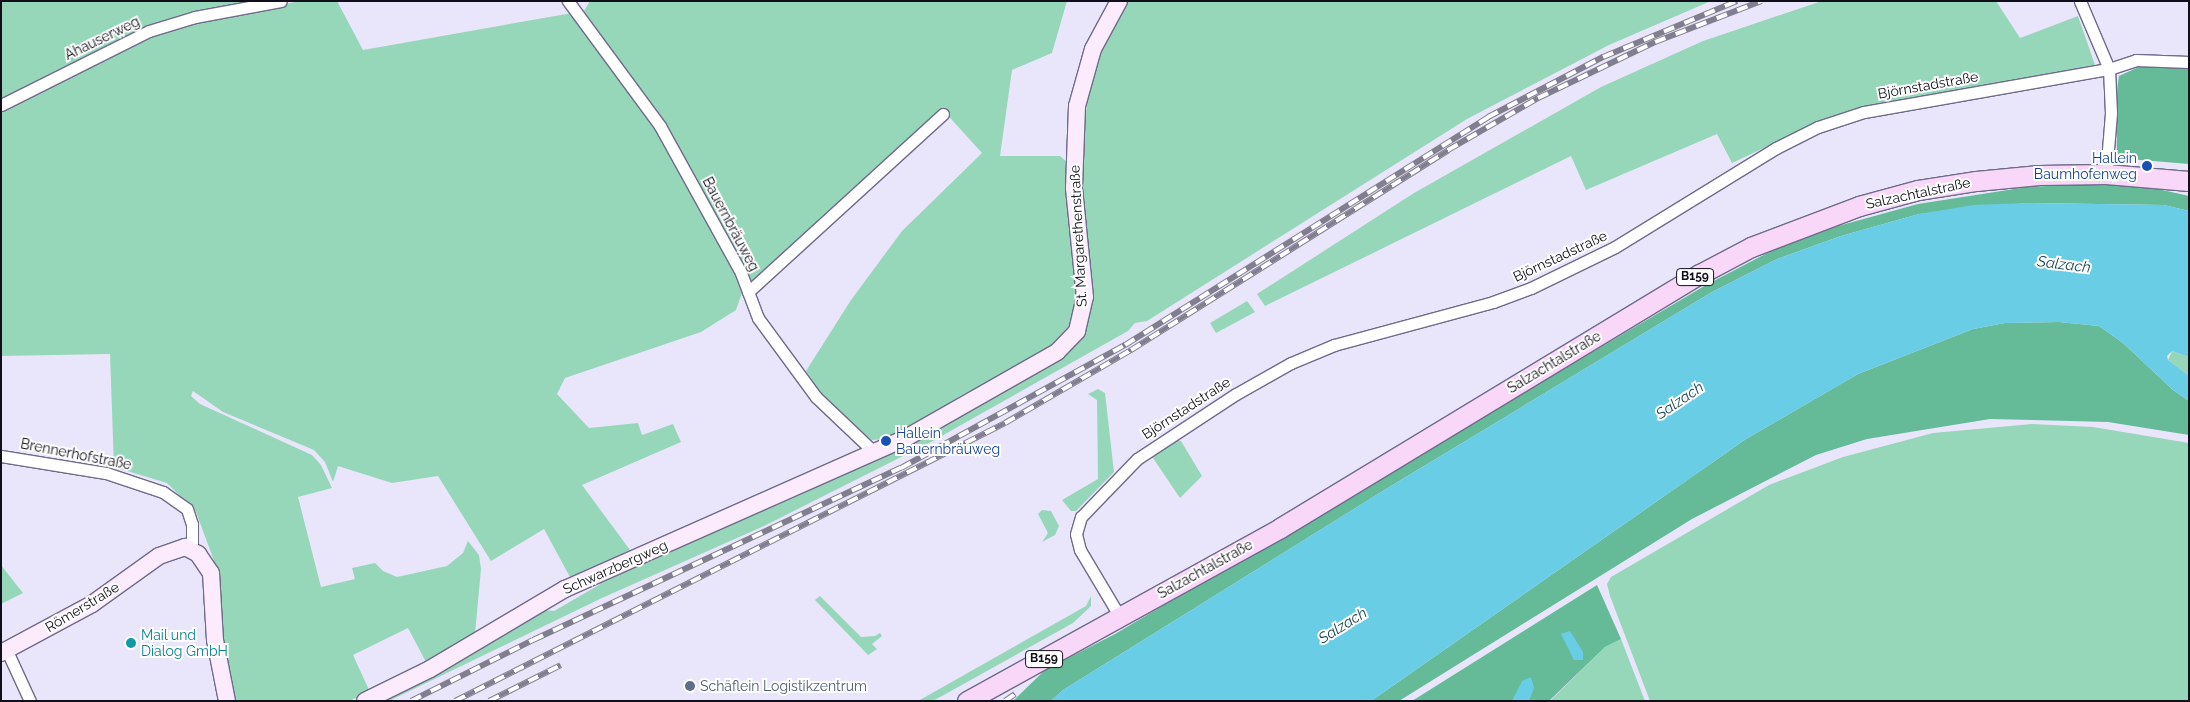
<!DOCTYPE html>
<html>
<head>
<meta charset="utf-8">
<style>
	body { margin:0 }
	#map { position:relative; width:2190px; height:702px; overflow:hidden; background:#e9e6fc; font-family:Raleway,sans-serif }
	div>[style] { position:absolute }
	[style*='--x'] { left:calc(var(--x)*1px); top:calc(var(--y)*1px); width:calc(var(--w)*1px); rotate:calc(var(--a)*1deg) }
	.green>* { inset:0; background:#97d7b9 }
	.forest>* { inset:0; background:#65bb97 }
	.water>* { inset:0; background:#69cde6 }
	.roads { filter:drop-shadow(1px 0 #6f6a8a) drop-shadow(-1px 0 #6f6a8a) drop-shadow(0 1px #6f6a8a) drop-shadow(0 -1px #6f6a8a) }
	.street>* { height:11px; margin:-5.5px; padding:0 5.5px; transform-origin:5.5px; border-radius:5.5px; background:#fff }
	.secondary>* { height:16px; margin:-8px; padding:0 8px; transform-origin:8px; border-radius:8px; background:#fcebfc }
	.primary>* { height:19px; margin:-9.5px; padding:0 9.5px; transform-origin:9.5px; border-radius:9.5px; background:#f8d7f9 }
	.rail>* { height:5.5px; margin-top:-2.75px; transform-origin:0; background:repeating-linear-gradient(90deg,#fff 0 11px,#817e8f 0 22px); box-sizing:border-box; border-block:1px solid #817e8f }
	.dots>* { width:14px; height:14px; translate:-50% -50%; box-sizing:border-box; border:2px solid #fff; border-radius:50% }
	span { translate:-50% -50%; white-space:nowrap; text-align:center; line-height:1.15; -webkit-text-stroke:4px #fff; paint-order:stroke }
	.shield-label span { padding:1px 4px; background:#fff; border:1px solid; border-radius:4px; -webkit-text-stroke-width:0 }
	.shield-label { font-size:12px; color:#100e1a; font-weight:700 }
	.street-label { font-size:14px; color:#100e1a }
	.transit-label { font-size:14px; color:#164399 }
	.right { translate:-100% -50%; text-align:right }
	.left { translate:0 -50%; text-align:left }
	.culture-label { font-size:14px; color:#0d838f }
	.service-label { font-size:14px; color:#4e5e75 }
	.water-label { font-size:15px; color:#1a4752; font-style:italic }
	.frame { position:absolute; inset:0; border:2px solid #100e1a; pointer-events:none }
</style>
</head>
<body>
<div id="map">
	<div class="green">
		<div style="clip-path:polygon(1px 1px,267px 1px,187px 16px,1px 101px)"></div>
		<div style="clip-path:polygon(300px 1px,337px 1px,363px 50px,572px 13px,655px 125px,741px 281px,742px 293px,736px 310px,701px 332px,565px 378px,557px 394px,589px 428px,638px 423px,642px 435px,673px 424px,681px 442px,582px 485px,630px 550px,571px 579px,544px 529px,491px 561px,438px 476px,392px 483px,338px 466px,333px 482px,325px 462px,314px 450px,223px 412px,193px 391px,191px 396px,200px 404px,312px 455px,321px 465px,332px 488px,298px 497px,321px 587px,355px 579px,352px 568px,375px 563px,383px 571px,397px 577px,447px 566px,463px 553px,468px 541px,479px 555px,481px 569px,475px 634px,427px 664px,408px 628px,353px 655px,370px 692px,349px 701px,234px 701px,220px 635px,220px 577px,196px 512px,167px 483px,114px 467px,110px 354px,1px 356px,1px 110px,112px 51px,180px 26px)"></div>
		<div style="clip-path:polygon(590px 1px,1067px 1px,1052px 53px,1012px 70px,1000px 156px,1060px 156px,1066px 161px,1079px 291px,1071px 324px,1042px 354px,960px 396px,921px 423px,885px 439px,872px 440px,862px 433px,823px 396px,806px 371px,851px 300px,902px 231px,982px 153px,943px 110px,752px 284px,670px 137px,588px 21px,584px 11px)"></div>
		<div style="clip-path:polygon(1127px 1px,1711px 1px,1609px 45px,1467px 119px,1147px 321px,1135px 323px,1128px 331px,931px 442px,764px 526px,602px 598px,389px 701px,383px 701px,432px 677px,544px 610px,554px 611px,599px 585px,605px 577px,791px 499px,915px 441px,1047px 367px,1074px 347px,1082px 336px,1082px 142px,1091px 74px)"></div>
		<div style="clip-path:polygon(1822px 1px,1996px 1px,2020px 38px,2078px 16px,2095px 65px,1863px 108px,1808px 127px,1732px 163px,1717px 134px,1586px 190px,1571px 156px,1265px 306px,1257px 294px,1414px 193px,1601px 87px,1703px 41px)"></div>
		<div style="clip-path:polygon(1247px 301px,1255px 312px,1216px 333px,1210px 323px)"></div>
		<div style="clip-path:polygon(2172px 351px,2189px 357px,2189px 376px,2168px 360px)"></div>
		<div style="clip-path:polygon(1098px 389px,1105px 393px,1114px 472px,1076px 511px,1071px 511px,1062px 500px,1098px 479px,1097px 400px,1088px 394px)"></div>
		<div style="clip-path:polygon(2032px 424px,2093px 427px,2189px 443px,2189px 701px,1650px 701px,1610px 596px,1607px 584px,1611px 577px,1769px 485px,1843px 457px,1933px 433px)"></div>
		<div style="clip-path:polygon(1174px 439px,1181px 441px,1202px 476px,1180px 498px,1151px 455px)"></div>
		<div style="clip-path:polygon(1042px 510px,1051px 511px,1059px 526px,1055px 535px,1042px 542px,1048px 533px,1038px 514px)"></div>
		<div style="clip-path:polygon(1px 565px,23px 593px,1px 604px)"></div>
		<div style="clip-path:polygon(820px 596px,861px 637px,875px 636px,880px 633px,882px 636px,872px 644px,877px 649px,868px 655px,815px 600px)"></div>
		<div style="clip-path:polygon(1091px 596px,1091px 606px,1073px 623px,942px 696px,932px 701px,918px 701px,1086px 606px)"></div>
		<div style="clip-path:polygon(1621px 639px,1645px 701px,1550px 701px,1605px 647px)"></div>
	</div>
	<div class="forest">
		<div style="clip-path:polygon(2143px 65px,2189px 68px,2189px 164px,2117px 158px,2116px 96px,2119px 76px)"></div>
		<div style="clip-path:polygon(2127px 182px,2189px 196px,2189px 211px,2164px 205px,2027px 203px,1919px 214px,1841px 236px,1777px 259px,1712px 292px,1386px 489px,1063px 690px,1051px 701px,1013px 701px,1045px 670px,1115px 634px,1706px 285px,1773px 250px,1838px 226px,1918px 204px,2027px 187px)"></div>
		<div style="clip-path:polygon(2059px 322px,2099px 326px,2123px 343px,2173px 390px,2189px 401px,2189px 435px,2108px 422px,1990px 419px,1867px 439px,1816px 455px,1692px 519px,1399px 701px,1371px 701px,1746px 439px,1858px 374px,1973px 329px,2005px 323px)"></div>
		<div style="clip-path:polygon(1597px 585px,1621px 639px,1605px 647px,1549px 701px,1412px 701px)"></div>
	</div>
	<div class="water">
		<div style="clip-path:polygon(2027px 203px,2164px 205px,2189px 211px,2189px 357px,2172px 351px,2167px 356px,2168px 360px,2189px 376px,2189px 401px,2173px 390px,2123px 343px,2099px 326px,2059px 322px,2005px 323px,1973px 329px,1858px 374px,1746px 439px,1371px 701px,1051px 701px,1063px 690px,1386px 489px,1712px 292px,1777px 259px,1841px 236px,1919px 214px,1974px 205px)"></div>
		<div style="clip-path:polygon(1570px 631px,1583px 652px,1583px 660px,1574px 660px,1561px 634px)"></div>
		<div style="clip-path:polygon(1531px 677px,1534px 688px,1529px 701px,1512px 701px,1522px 681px)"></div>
	</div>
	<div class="roads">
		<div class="street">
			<div style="--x:568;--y:1;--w:155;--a:53.6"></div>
			<div style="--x:660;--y:126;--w:168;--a:61.1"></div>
			<div style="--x:741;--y:273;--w:48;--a:69.3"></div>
			<div style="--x:758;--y:318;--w:98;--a:53.7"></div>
			<div style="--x:816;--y:397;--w:81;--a:43.5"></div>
			<div style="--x:2080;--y:1;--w:74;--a:66.9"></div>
			<div style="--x:2109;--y:69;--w:44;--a:87.4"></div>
			<div style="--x:2111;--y:113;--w:61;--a:94.7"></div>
			<div style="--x:1;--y:105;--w:165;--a:-26.6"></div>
			<div style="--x:149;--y:31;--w:48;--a:-16.9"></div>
			<div style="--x:195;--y:17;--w:87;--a:-10.5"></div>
			<div style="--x:748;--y:292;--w:264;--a:-42.4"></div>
			<div style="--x:1;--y:456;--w:106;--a:9.2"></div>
			<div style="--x:106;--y:473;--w:60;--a:18.4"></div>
			<div style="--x:163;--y:492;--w:29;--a:35"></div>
			<div style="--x:187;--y:509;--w:16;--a:72"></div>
			<div style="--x:192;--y:524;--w:25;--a:90"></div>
			<div style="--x:1120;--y:617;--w:78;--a:-120.8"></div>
			<div style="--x:1080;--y:550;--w:16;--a:-104"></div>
			<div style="--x:1076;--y:534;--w:18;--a:-74"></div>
			<div style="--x:1081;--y:517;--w:81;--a:-46"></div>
			<div style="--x:1137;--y:459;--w:118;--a:-33.3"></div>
			<div style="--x:1236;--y:394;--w:63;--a:-29.4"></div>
			<div style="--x:1291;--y:363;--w:47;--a:-22.7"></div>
			<div style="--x:1334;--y:345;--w:165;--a:-15.1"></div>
			<div style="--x:1493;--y:302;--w:40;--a:-20.2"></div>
			<div style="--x:1531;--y:288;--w:93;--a:-26"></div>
			<div style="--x:1615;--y:247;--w:189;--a:-31.6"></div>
			<div style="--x:1776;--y:148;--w:47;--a:-26.6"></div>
			<div style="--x:1818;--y:127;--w:48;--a:-18.1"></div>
			<div style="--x:1864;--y:112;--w:249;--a:-10"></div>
			<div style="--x:2109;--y:69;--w:28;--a:-18"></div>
			<div style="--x:2136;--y:60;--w:53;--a:2.2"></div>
			<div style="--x:7;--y:651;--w:55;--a:65.3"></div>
		</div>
		<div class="secondary">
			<div style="--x:1;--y:653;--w:103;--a:-28.3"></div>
			<div style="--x:92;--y:604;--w:82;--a:-35.6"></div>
			<div style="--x:159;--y:556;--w:28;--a:-19"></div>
			<div style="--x:185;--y:547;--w:15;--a:28"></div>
			<div style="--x:198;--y:554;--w:23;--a:56"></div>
			<div style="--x:211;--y:573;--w:67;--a:86.6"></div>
			<div style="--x:215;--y:640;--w:62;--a:78.9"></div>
			<div style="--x:365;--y:701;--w:72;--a:-26.2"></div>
			<div style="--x:430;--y:669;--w:157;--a:-30.7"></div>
			<div style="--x:565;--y:589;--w:371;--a:-23.9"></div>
			<div style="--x:904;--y:439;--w:176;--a:-29.6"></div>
			<div style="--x:1057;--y:352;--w:29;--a:-46"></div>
			<div style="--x:1077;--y:331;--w:35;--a:-77"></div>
			<div style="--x:1085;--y:297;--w:110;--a:-95.8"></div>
			<div style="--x:1074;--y:188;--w:82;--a:-87.9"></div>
			<div style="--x:1077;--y:106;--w:59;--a:-74.3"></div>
			<div style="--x:1093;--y:49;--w:55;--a:-61.6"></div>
		</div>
		<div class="primary">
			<div style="--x:967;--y:701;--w:358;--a:-28.9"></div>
			<div style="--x:1280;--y:528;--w:491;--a:-31.2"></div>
			<div style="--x:1700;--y:274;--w:58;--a:-27.9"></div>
			<div style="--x:1751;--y:247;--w:116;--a:-20.8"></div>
			<div style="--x:1859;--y:206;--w:61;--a:-15.2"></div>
			<div style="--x:1918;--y:190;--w:59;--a:-8.8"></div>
			<div style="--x:1976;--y:181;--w:63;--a:-5.4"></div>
			<div style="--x:2039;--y:175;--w:67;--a:-0.9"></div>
			<div style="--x:2106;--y:174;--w:83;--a:4.8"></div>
		</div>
	</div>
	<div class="rail">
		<div style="--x:411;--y:701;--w:136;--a:-26.6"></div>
		<div style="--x:533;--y:640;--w:406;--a:-25.1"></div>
		<div style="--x:901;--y:468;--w:256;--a:-28.8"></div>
		<div style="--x:1125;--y:345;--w:429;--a:-32.1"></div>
		<div style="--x:1488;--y:117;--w:130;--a:-27.6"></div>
		<div style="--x:1603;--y:57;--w:145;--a:-22.7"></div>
		<div style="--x:455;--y:701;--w:616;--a:-26.81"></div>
		<div style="--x:1005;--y:423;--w:146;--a:-30.1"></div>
		<div style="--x:1131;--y:350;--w:375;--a:-32.2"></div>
		<div style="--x:1448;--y:150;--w:104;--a:-30"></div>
		<div style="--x:1538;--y:98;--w:130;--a:-25.6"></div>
		<div style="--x:1655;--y:42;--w:114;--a:-21.1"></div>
		<div style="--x:489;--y:701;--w:80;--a:-26.6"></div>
		<div style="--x:1005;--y:701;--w:12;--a:-35"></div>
	</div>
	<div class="dots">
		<div style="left:2147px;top:166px;background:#1a4fb4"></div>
		<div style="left:886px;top:441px;background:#1a4fb4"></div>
		<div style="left:131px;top:643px;background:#0f9aa8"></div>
		<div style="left:690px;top:686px;background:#5c6f8a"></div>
	</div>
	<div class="shield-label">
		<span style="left:1695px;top:277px">B159</span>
		<span style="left:1044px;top:659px">B159</span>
	</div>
	<div class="street-label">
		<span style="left:102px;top:38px;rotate:-26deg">Ahauserweg</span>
		<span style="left:1928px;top:85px;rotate:-10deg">Björnstadstraße</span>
		<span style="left:1918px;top:193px;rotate:-12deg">Salzachtalstraße</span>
		<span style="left:731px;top:224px;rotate:62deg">Bauernbräuweg</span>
		<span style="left:1078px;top:236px;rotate:-93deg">St. Margarethenstraße</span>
		<span style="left:1560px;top:256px;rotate:-25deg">Björnstadstraße</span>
		<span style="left:1554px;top:362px;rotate:-31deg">Salzachtalstraße</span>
		<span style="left:1186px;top:408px;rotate:-33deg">Björnstadstraße</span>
		<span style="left:76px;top:454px;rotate:11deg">Brennerhofstraße</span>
		<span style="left:615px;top:567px;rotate:-24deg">Schwarzbergweg</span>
		<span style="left:1205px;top:569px;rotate:-29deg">Salzachtalstraße</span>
		<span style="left:82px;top:607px;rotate:-31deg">Römerstraße</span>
	</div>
	<div class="transit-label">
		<span class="right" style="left:2137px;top:166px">Hallein<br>Baumhofenweg</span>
		<span class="left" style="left:896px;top:441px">Hallein<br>Bauernbräuweg</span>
	</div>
	<div class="culture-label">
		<span class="left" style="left:141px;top:643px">Mail und<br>Dialog GmbH</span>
	</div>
	<div class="service-label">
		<span class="left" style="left:700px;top:686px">Schäflein Logistikzentrum</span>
	</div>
	<div class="water-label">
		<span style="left:2064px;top:265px;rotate:7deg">Salzach</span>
		<span style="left:1680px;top:401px;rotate:-34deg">Salzach</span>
		<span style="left:1343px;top:626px;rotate:-32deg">Salzach</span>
	</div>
	<div class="frame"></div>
</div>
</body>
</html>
